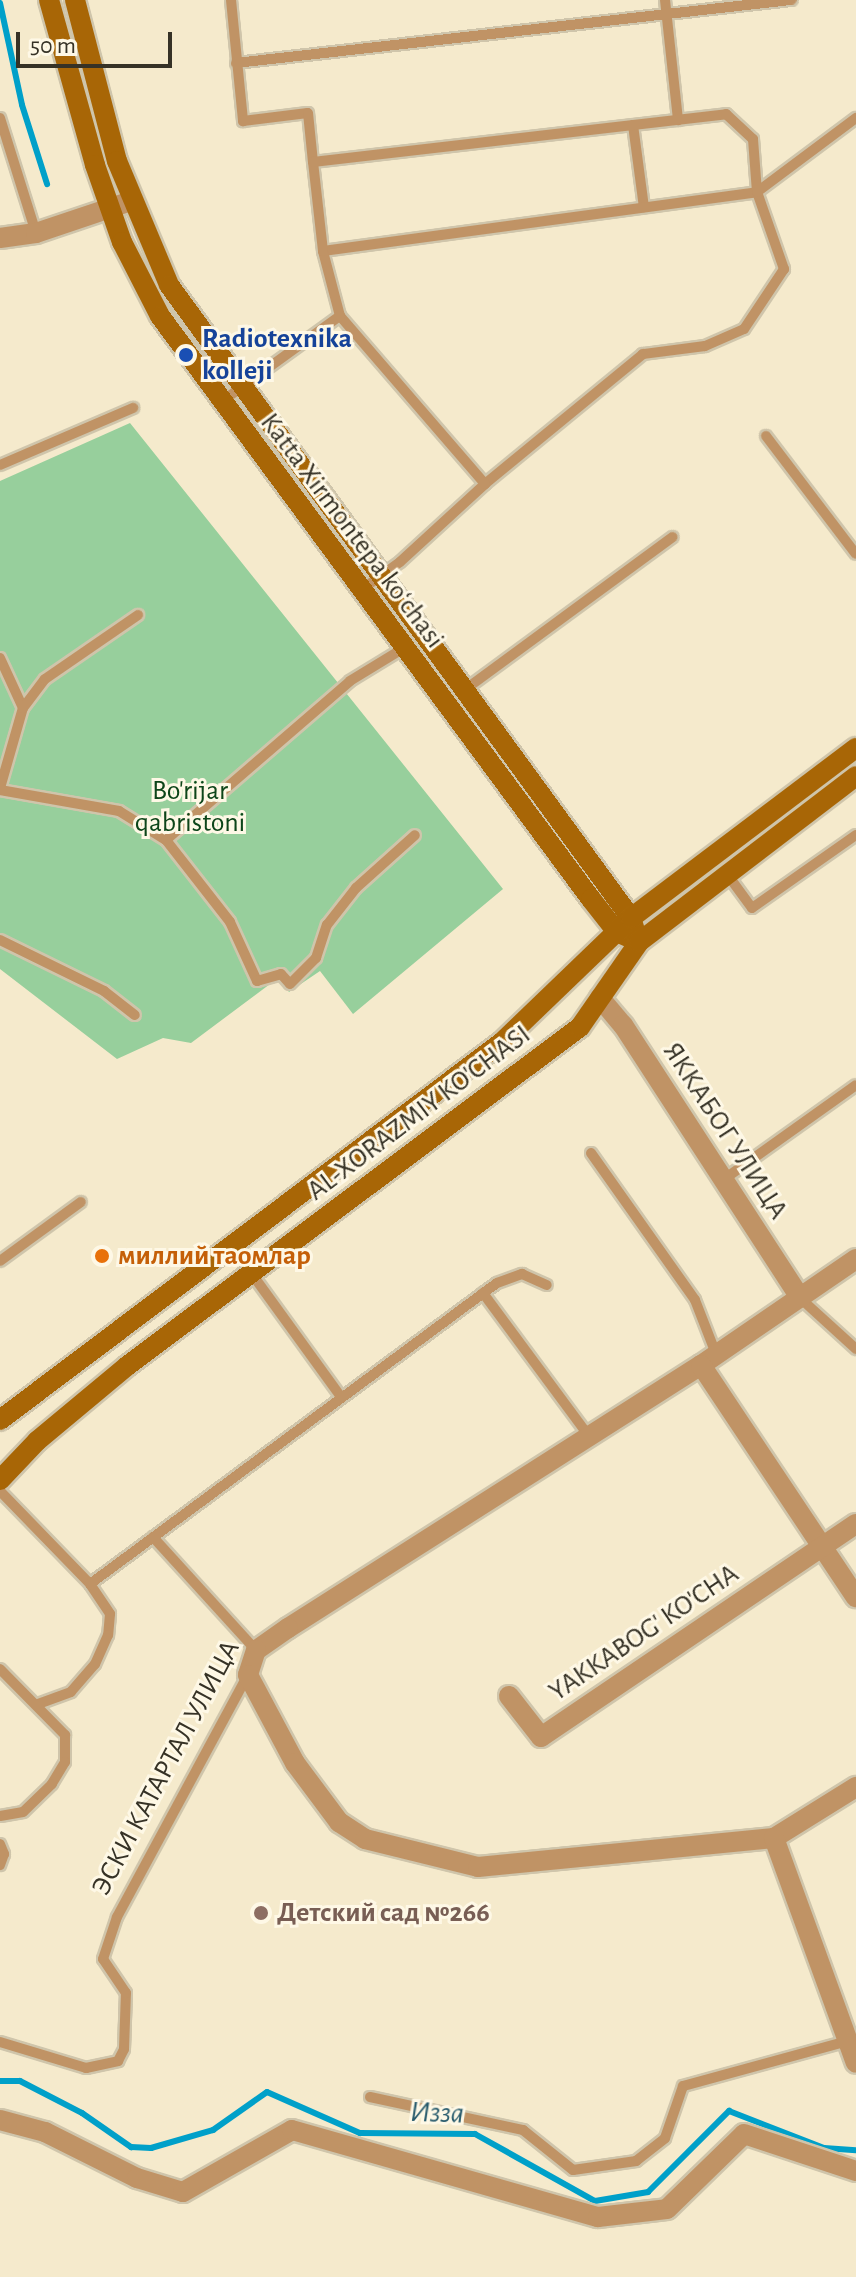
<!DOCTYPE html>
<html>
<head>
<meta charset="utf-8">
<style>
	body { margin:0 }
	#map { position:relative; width:856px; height:2277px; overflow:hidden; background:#f5eacc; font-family:"Alegreya Sans",sans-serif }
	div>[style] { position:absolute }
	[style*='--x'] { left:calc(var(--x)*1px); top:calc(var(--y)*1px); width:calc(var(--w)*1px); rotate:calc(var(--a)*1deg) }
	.green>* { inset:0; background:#97cf9c }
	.stream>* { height:6px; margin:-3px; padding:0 3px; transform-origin:3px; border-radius:3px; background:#00a0c9 }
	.roads { filter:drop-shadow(2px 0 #cfc5ab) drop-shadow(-2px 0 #cfc5ab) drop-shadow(0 2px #cfc5ab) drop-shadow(0 -2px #cfc5ab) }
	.service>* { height:10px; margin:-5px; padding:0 5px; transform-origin:5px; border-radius:5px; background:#c09365 }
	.minor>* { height:20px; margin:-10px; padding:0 10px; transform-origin:10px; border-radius:10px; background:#c09365 }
	.secondary>* { height:20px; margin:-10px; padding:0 10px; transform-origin:10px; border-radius:10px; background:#a86606 }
	.dots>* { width:22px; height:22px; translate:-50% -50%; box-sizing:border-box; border:4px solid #fef8e6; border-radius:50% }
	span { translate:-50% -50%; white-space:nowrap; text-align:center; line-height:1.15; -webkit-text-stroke:6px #fef8e6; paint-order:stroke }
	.transit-label { font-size:28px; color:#164399; font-weight:700 }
	.left { translate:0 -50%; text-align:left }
	.street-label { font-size:28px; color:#363226 }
	.park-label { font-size:28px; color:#0d4519 }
	.food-label { font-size:28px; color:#c56008; font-weight:700 }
	.education-label { font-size:28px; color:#785e54; font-weight:700 }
	.water-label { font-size:30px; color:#285b6d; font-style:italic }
	.scale { position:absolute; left:16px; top:32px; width:156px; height:36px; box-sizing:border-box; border:4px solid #363226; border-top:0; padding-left:10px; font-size:24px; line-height:28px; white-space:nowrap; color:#363226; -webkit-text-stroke:6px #fef8e6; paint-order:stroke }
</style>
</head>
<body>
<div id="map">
	<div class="green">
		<div style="clip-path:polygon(130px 423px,503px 889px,353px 1014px,320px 971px,289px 992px,278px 978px,191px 1043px,163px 1038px,117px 1059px,0 969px,0 481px)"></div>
	</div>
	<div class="stream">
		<div style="--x:0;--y:3;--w:104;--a:77.8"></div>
		<div style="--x:22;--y:105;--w:83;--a:72.4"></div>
		<div style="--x:0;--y:2081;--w:20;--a:0"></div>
		<div style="--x:20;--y:2081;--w:70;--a:27.3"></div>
		<div style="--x:82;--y:2113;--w:60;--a:34.8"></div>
		<div style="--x:131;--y:2147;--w:20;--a:3"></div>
		<div style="--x:151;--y:2148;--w:65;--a:-16.2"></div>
		<div style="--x:213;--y:2130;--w:66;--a:-35.1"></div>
		<div style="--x:267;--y:2092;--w:102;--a:23.8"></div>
		<div style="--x:360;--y:2133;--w:115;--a:0.5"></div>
		<div style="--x:475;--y:2134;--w:137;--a:29.2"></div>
		<div style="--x:595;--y:2201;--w:54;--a:-9.6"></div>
		<div style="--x:648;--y:2192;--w:115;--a:-45"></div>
		<div style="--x:729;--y:2111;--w:102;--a:21.3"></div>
		<div style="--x:824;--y:2148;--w:32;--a:4"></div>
	</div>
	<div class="roads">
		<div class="service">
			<div style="--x:231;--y:0;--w:122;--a:84.3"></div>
			<div style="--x:243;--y:121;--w:65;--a:-7"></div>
			<div style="--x:308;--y:113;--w:49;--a:84.2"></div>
			<div style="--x:665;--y:0;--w:121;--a:83.8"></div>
			<div style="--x:236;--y:63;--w:559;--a:-6.48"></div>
			<div style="--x:0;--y:118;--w:121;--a:72.6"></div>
			<div style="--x:633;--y:125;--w:83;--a:82.4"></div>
			<div style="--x:323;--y:251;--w:438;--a:-7.7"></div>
			<div style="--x:757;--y:192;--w:82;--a:70.7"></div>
			<div style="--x:784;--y:269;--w:72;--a:123.7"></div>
			<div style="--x:744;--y:329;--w:43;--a:156.4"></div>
			<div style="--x:705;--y:346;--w:63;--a:172.6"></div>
			<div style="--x:643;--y:354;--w:205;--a:140.6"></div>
			<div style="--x:485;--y:484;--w:115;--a:137.5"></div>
			<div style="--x:400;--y:562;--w:48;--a:144.3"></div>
			<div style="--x:340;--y:316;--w:222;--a:49.2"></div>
			<div style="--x:221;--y:402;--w:147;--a:-35.9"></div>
			<div style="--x:340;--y:316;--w:67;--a:-104.7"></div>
			<div style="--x:323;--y:251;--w:90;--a:-96.4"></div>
			<div style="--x:313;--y:162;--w:416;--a:-6.6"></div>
			<div style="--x:726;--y:114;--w:37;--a:43"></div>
			<div style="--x:753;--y:139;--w:53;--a:85.7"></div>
			<div style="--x:757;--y:192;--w:124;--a:-36.8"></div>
			<div style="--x:766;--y:436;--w:148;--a:52.7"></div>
			<div style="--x:0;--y:465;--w:145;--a:-23.2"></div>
			<div style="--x:0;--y:658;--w:55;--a:65.3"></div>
			<div style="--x:463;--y:691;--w:260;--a:-36.3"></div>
			<div style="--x:0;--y:788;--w:83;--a:-74"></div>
			<div style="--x:23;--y:708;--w:36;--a:-53"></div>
			<div style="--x:45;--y:679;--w:113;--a:-34.5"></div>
			<div style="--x:0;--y:790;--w:121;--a:10"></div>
			<div style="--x:119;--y:811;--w:55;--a:31.7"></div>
			<div style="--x:166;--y:840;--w:243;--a:-40.8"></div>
			<div style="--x:350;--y:681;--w:63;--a:-31.4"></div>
			<div style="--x:166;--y:840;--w:104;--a:52"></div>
			<div style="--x:230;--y:922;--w:65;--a:65.4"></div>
			<div style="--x:257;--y:981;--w:25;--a:-16"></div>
			<div style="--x:281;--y:974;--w:13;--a:48"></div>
			<div style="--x:290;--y:984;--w:37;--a:-45"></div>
			<div style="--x:316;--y:958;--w:35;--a:-72"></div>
			<div style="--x:327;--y:925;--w:47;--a:-51.9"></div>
			<div style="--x:356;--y:888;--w:79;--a:-41.9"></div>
			<div style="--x:727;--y:874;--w:42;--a:53.7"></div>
			<div style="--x:752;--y:908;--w:127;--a:-35.1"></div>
			<div style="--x:0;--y:940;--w:116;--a:26.1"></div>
			<div style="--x:104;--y:991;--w:39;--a:38"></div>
			<div style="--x:591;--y:1153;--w:180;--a:54.7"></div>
			<div style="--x:695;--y:1300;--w:58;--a:68.7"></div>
			<div style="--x:723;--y:1180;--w:163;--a:-35.5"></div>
			<div style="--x:0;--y:1261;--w:100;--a:-36.1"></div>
			<div style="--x:252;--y:1274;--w:152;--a:54.1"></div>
			<div style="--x:483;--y:1293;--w:178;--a:53.5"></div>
			<div style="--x:800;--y:1298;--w:76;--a:42.3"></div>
			<div style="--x:0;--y:1491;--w:129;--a:45.9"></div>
			<div style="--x:90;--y:1584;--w:36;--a:56"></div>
			<div style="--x:110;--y:1614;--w:21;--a:95"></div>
			<div style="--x:108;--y:1635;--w:32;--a:114"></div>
			<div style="--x:95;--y:1664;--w:37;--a:131"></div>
			<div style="--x:71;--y:1692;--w:35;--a:160"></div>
			<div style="--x:153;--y:1537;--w:153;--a:47.7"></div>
			<div style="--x:90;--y:1584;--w:506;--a:-36.49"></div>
			<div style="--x:497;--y:1283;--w:27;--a:-20"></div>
			<div style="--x:522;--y:1274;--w:27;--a:24"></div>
			<div style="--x:0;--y:1669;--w:93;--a:45.4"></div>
			<div style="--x:65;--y:1735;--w:27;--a:90"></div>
			<div style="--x:65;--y:1762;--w:26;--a:121"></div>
			<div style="--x:52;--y:1784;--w:40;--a:136"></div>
			<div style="--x:23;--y:1812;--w:23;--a:170"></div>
			<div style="--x:0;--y:1844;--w:11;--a:68"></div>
			<div style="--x:4;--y:1854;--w:12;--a:110"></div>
			<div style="--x:0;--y:2042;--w:90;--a:16.8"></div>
			<div style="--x:86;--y:2068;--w:33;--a:-12"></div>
			<div style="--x:118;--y:2061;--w:13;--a:-63"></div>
			<div style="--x:124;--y:2049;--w:56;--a:-88"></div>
			<div style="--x:126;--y:1993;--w:41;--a:-124.1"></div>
			<div style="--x:103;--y:1959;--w:44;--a:-71.6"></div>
			<div style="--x:117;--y:1917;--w:275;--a:-61.6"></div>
			<div style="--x:370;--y:2097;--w:157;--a:12.2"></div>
			<div style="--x:523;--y:2130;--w:64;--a:38.7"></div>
			<div style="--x:573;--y:2170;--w:64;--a:-8.1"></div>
			<div style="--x:636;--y:2161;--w:37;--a:-38"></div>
			<div style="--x:665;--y:2138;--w:55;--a:-70.9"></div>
			<div style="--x:683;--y:2086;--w:171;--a:-15.3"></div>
		</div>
		<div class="minor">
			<div style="--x:0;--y:238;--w:36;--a:-8"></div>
			<div style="--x:36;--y:233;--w:100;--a:-18.6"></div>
			<div style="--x:600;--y:998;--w:35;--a:50"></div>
			<div style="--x:623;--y:1025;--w:325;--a:57"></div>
			<div style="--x:856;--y:1259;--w:188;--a:145.6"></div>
			<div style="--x:701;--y:1365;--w:490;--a:147.5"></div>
			<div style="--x:288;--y:1628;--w:39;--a:145"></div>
			<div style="--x:256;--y:1650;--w:26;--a:108"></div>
			<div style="--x:248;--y:1675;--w:100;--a:61.9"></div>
			<div style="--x:295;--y:1763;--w:74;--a:53.3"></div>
			<div style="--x:339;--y:1822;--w:31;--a:33"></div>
			<div style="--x:365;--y:1839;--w:116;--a:13.9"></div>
			<div style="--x:478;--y:1867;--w:297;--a:-5.6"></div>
			<div style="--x:774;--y:1838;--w:97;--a:-31.9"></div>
			<div style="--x:701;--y:1365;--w:279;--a:56.3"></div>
			<div style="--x:509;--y:1696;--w:52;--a:52"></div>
			<div style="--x:541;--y:1737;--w:380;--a:-34.1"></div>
			<div style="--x:774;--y:1838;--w:239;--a:70"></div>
			<div style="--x:0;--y:2120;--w:47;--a:14.9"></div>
			<div style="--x:45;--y:2132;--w:103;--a:26.6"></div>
			<div style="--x:137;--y:2178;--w:48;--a:16.9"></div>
			<div style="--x:183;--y:2192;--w:125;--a:-29.6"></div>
			<div style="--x:292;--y:2130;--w:318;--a:15.9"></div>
			<div style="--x:598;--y:2217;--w:69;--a:-6.6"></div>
			<div style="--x:667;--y:2209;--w:107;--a:-44.2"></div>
			<div style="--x:744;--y:2134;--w:118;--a:18.3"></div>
		</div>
		<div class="secondary">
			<div style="--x:49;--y:0;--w:171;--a:74.4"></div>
			<div style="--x:95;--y:165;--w:82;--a:70.7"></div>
			<div style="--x:122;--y:242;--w:83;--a:62.8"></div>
			<div style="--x:160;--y:316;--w:725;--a:53.53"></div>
			<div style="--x:591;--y:899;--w:42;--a:51.8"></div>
			<div style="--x:617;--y:932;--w:24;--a:24"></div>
			<div style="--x:75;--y:0;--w:166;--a:75.4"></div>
			<div style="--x:117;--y:161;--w:134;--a:67.2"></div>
			<div style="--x:169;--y:285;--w:784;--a:53.88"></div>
			<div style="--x:631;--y:918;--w:25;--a:72"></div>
			<div style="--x:0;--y:1420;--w:628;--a:-36.98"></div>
			<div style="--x:502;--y:1042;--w:179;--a:-43.9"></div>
			<div style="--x:631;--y:918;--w:282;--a:-37.1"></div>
			<div style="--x:0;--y:1480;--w:54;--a:-46.5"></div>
			<div style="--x:37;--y:1441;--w:117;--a:-39.8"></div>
			<div style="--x:127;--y:1366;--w:566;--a:-36.81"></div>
			<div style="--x:580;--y:1027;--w:103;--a:-55.2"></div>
			<div style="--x:639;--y:942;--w:273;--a:-37.4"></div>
		</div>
	</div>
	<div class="dots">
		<div style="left:186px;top:355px;background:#1a4fb4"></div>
		<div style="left:102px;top:1256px;background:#e8710a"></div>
		<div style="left:261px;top:1913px;background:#8d6e63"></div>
	</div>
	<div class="transit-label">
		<span class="left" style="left:202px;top:355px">Radiotexnika<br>kolleji</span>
	</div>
	<div class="street-label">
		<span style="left:352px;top:531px;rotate:53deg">Katta Xirmontepa koʻchasi</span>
		<span style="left:419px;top:1113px;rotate:-37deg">AL-XORAZMIY KO'CHASI</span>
		<span style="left:725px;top:1131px;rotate:57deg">ЯККАБОГ УЛИЦА</span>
		<span style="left:644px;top:1633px;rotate:-34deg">YAKKABOG' KO'CHA</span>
		<span style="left:166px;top:1768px;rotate:-62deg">ЭСКИ КАТАРТАЛ УЛИЦА</span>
	</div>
	<div class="park-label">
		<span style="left:190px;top:807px">Bo'rijar<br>qabristoni</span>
	</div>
	<div class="food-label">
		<span class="left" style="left:118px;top:1256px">миллий таомлар</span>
	</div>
	<div class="education-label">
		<span class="left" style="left:277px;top:1913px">Детский сад №266</span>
	</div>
	<div class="water-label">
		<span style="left:437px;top:2113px;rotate:2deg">Изза</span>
	</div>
	<div class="scale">50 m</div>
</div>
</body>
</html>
